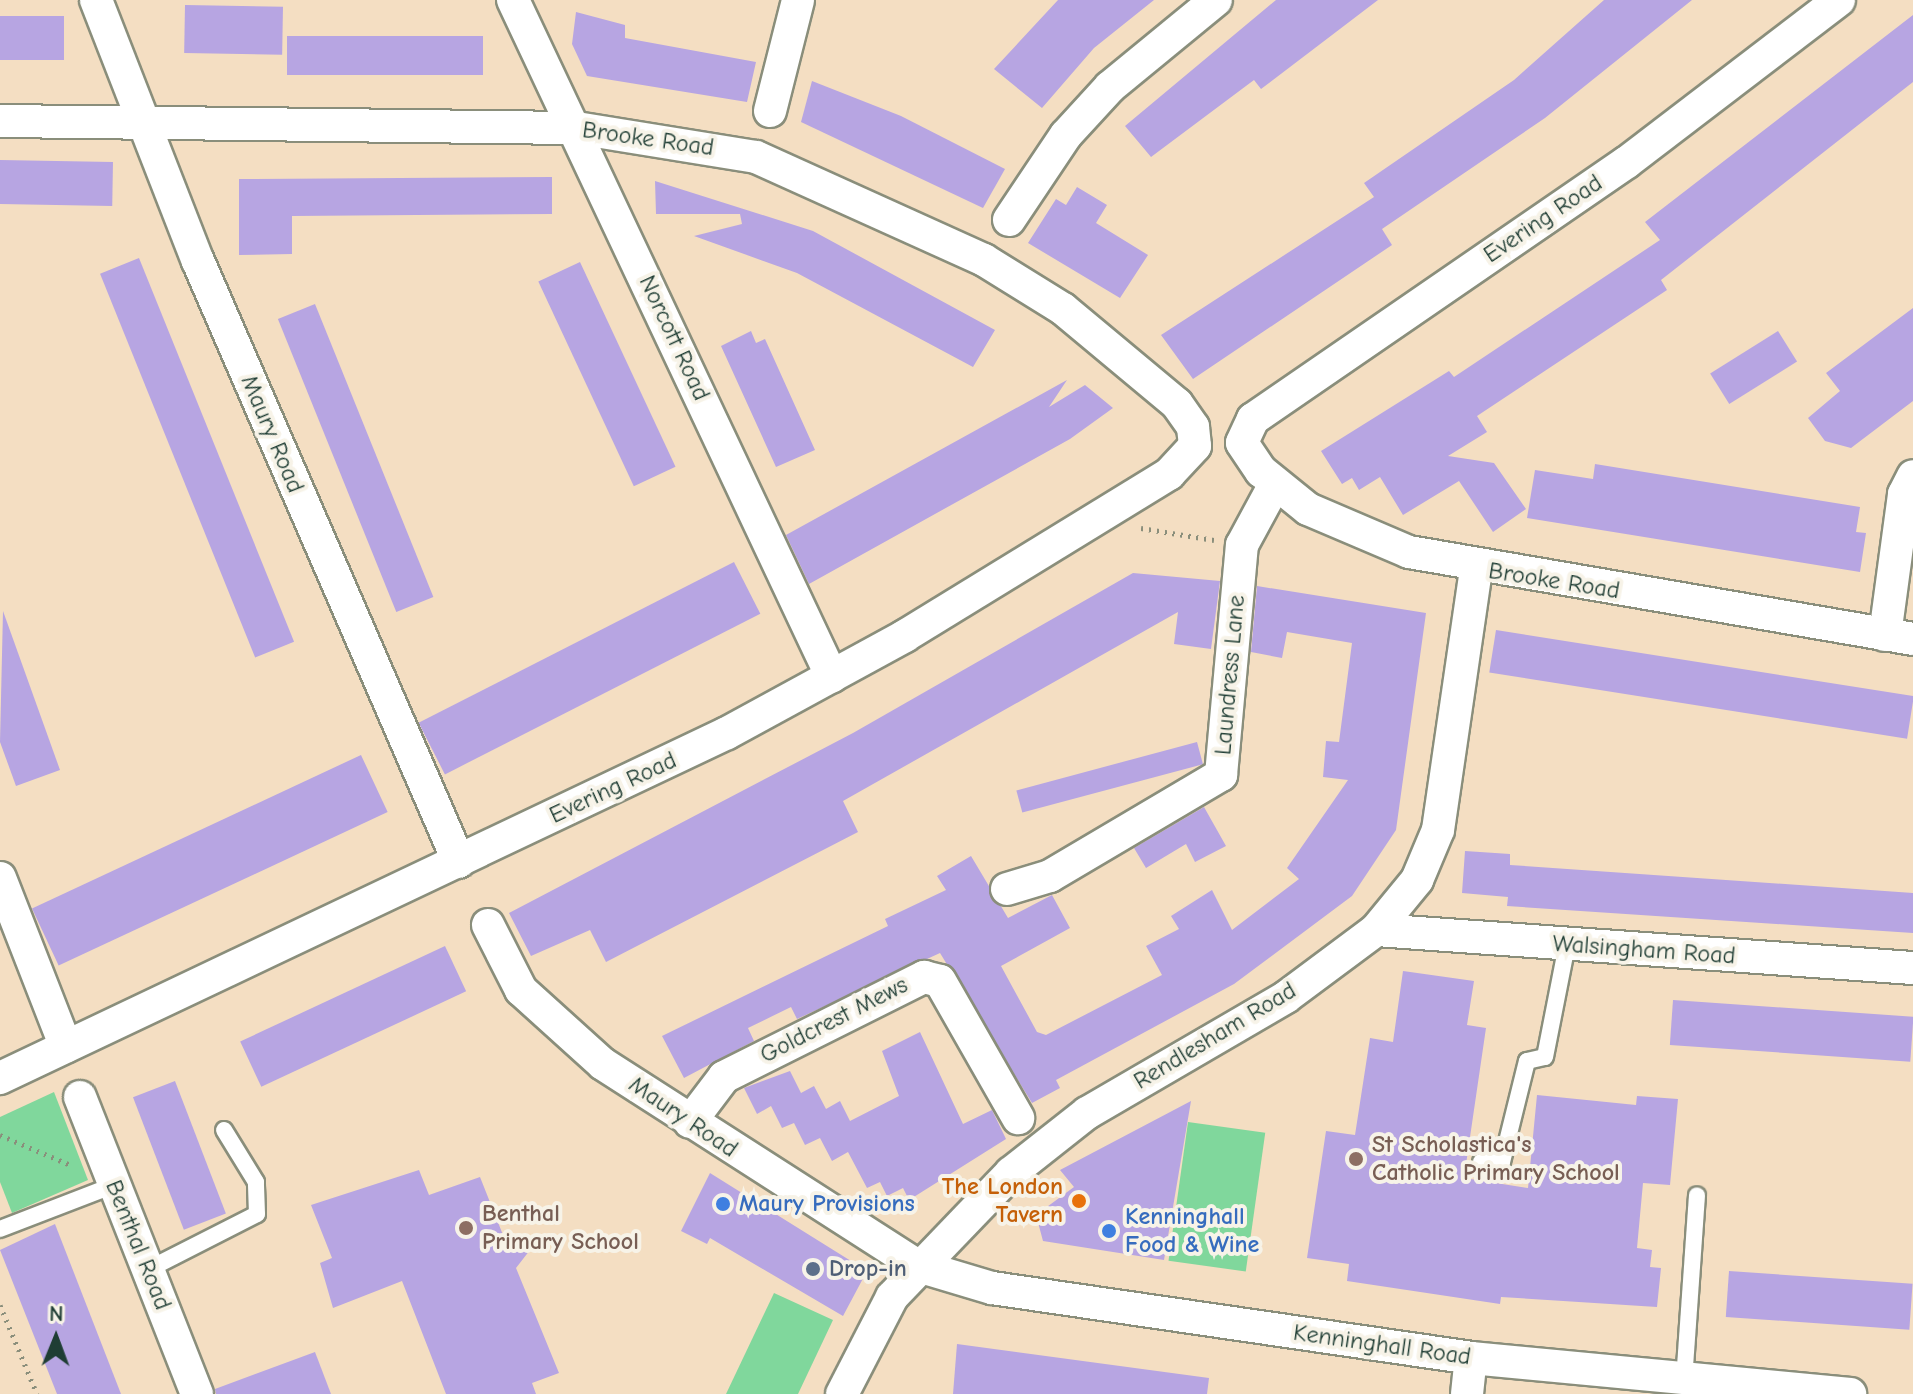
<!DOCTYPE html>
<html>
<head>
<meta charset="utf-8">
<style>
	body { margin:0 }
	#map { position:relative; width:1913px; height:1394px; overflow:hidden; background:#f4dec2; font-family:"Comic Neue",sans-serif }
	div>[style] { position:absolute }
	[style*='--x'] { left:calc(var(--x)*1px); top:calc(var(--y)*1px); width:calc(var(--w)*1px); rotate:calc(var(--a)*1deg) }
	.green>* { inset:0; background:#80d79c; transform-origin:0 0 }
	.building>* { inset:0; background:#b7a5e2; transform-origin:0 0 }
	.path>* { height:5px; margin-top:-2.5px; transform-origin:0; background:repeating-linear-gradient(90deg,#8a8e7b 0 2px,transparent 0 8px) }
	.roads { filter:drop-shadow(2px 0 #8a8e7b) drop-shadow(-2px 0 #8a8e7b) drop-shadow(0 2px #8a8e7b) drop-shadow(0 -2px #8a8e7b) }
	.lane>* { height:16px; margin:-8px; padding:0 8px; transform-origin:8px; border-radius:8px; background:#fff }
	.street>* { height:32px; margin:-16px; padding:0 16px; transform-origin:16px; border-radius:16px; background:#fff }
	.dots>* { width:22px; height:22px; translate:-50% -50%; box-sizing:border-box; border:4px solid #f7f3e8; border-radius:50% }
	span { translate:-50% -50%; white-space:nowrap; text-align:center; line-height:1.15; -webkit-text-stroke:8px #f7f3e8; paint-order:stroke }
	.street-label { font-size:24px; color:#1f3d34 }
	.education-label { font-size:24px; color:#785e54; font-weight:700 }
	.left { translate:0 -50%; text-align:left }
	.food-label { font-size:24px; color:#c56008; font-weight:700 }
	.right { translate:-100% -50%; text-align:right }
	.shop-label { font-size:24px; color:#366cbe; font-weight:700 }
	.service-label { font-size:24px; color:#4e5e75; font-weight:700 }
	.north { position:absolute; left:16px; top:1298px; width:80px; height:80px; -webkit-text-stroke:6px #f7f3e8; paint-order:stroke; rotate:1deg; font-size:22px; font-weight:700; line-height:32px; text-align:center; color:#1f3d34 }
	.north::after { content:''; display:block; margin:auto; width:28px; height:36px; background:#1f3d34; clip-path:polygon(50% 0,100% 100%,50% 72%,0 100%) }
</style>
</head>
<body>
<div id="map">
	<div class="green">
		<div style="clip-path:polygon(54px 1092px,88px 1180px,12px 1213px,0 1182px,0 1117px)"></div>
		<div style="left:1188px;top:1122px;width:78px;height:140px;rotate:8deg"></div>
		<div style="clip-path:polygon(774px 1293px,833px 1320px,798px 1394px,726px 1394px)"></div>
	</div>
	<div class="building">
		<div style="clip-path:polygon(1058px 0,1154px 0,1094px 48px,1042px 108px,994px 69px)"></div>
		<div style="clip-path:polygon(1276px 0,1378px 0,1261px 89px,1254px 80px,1151px 157px,1125px 126px)"></div>
		<div style="clip-path:polygon(1604px 0,1692px 0,1545px 118px,1382px 229px,1392px 245px,1193px 379px,1161px 335px,1374px 197px,1364px 183px,1514px 80px)"></div>
		<div style="left:185px;top:5px;width:98px;height:48px;rotate:1deg"></div>
		<div style="clip-path:polygon(576px 12px,625px 25px,625px 38px,756px 62px,747px 102px,587px 76px,572px 44px)"></div>
		<div style="clip-path:polygon(1913px 15px,1913px 82px,1661px 280px,1667px 290px,1477px 416px,1487px 432px,1448px 456px,1494px 463px,1526px 509px,1493px 532px,1459px 481px,1403px 515px,1380px 477px,1359px 490px,1352px 478px,1342px 484px,1321px 451px,1449px 371px,1454px 377px,1660px 240px,1645px 222px)"></div>
		<div style="left:64px;top:16px;width:44px;height:64px;rotate:90deg"></div>
		<div style="left:483px;top:36px;width:39px;height:196px;rotate:90deg"></div>
		<div style="clip-path:polygon(812px 81px,901px 116px,1005px 169px,983px 208px,801px 122px)"></div>
		<div style="left:0;top:160px;width:113px;height:44px;rotate:1deg"></div>
		<div style="clip-path:polygon(552px 177px,552px 214px,292px 216px,292px 254px,239px 255px,239px 179px)"></div>
		<div style="clip-path:polygon(655px 181px,813px 231px,995px 330px,973px 367px,797px 273px,694px 236px,742px 224px,740px 214px,656px 214px)"></div>
		<div style="clip-path:polygon(1077px 187px,1107px 205px,1096px 223px,1148px 255px,1120px 298px,1028px 243px,1056px 199px,1066px 205px)"></div>
		<div style="left:139px;top:258px;width:414px;height:42px;rotate:68deg"></div>
		<div style="left:580px;top:262px;width:226px;height:46px;rotate:65deg"></div>
		<div style="left:315px;top:304px;width:316px;height:40px;rotate:68deg"></div>
		<div style="clip-path:polygon(1913px 308px,1913px 401px,1851px 448px,1825px 441px,1808px 418px,1840px 391px,1826px 373px)"></div>
		<div style="clip-path:polygon(751px 331px,756px 343px,765px 339px,815px 450px,776px 467px,721px 346px)"></div>
		<div style="left:1778px;top:331px;width:36px;height:80px;rotate:58deg"></div>
		<div style="clip-path:polygon(1067px 380px,1049px 407px,1085px 385px,1113px 408px,1070px 439px,809px 584px,786px 535px)"></div>
		<div style="clip-path:polygon(1595px 464px,1860px 507px,1856px 532px,1866px 533px,1860px 572px,1527px 518px,1535px 470px,1593px 479px)"></div>
		<div style="left:734px;top:562px;width:58px;height:354px;rotate:63deg"></div>
		<div style="clip-path:polygon(1133px 573px,1220px 581px,1211px 649px,1174px 644px,1178px 612px,843px 801px,858px 832px,606px 962px,590px 930px,531px 956px,509px 913px,853px 733px)"></div>
		<div style="clip-path:polygon(1257px 586px,1426px 613px,1396px 830px,1352px 896px,1234px 984px,1056px 1080px,1060px 1088px,1032px 1103px,940px 953px,797px 1019px,791px 1007px,748px 1028px,754px 1041px,684px 1078px,662px 1036px,888px 926px,885px 919px,946px 890px,937px 876px,971px 856px,1008px 918px,1052px 895px,1070px 928px,1001px 966px,1037px 1032px,1046px 1035px,1162px 975px,1146px 946px,1179px 929px,1171px 916px,1212px 890px,1232px 930px,1299px 879px,1287px 868px,1348px 780px,1323px 777px,1326px 741px,1339px 742px,1352px 643px,1287px 632px,1282px 658px,1251px 652px)"></div>
		<div style="clip-path:polygon(3px 611px,60px 770px,16px 786px,0 742px)"></div>
		<div style="left:1496px;top:630px;width:423px;height:43px;rotate:9deg"></div>
		<div style="left:1197px;top:742px;width:23px;height:187px;rotate:75deg"></div>
		<div style="left:361px;top:755px;width:63px;height:363px;rotate:65deg"></div>
		<div style="clip-path:polygon(1204px 807px,1226px 846px,1195px 862px,1186px 844px,1146px 868px,1134px 848px)"></div>
		<div style="clip-path:polygon(1465px 851px,1510px 854px,1510px 865px,1913px 893px,1913px 933px,1507px 906px,1508px 897px,1462px 893px)"></div>
		<div style="left:445px;top:946px;width:50px;height:226px;rotate:65deg"></div>
		<div style="clip-path:polygon(1403px 971px,1474px 981px,1467px 1025px,1486px 1028px,1464px 1178px,1528px 1188px,1537px 1095px,1636px 1105px,1637px 1096px,1678px 1099px,1670px 1185px,1643px 1183px,1637px 1248px,1652px 1250px,1650px 1267px,1661px 1268px,1657px 1307px,1501px 1297px,1500px 1304px,1347px 1281px,1349px 1264px,1307px 1258px,1326px 1131px,1355px 1135px,1370px 1038px,1393px 1042px)"></div>
		<div style="left:1673px;top:1000px;width:241px;height:45px;rotate:4deg"></div>
		<div style="clip-path:polygon(920px 1032px,963px 1124px,992px 1110px,1006px 1139px,909px 1200px,903px 1188px,887px 1196px,880px 1182px,867px 1188px,848px 1152px,832px 1161px,820px 1138px,805px 1145px,794px 1123px,782px 1128px,771px 1106px,757px 1114px,744px 1088px,790px 1071px,801px 1093px,814px 1086px,826px 1109px,840px 1101px,850px 1121px,899px 1096px,882px 1051px)"></div>
		<div style="left:175px;top:1081px;width:142px;height:45px;rotate:69deg"></div>
		<div style="clip-path:polygon(1191px 1101px,1164px 1260px,1043px 1241px,1036px 1215px,1074px 1187px,1060px 1170px)"></div>
		<div style="clip-path:polygon(419px 1170px,429px 1195px,480px 1177px,507px 1245px,530px 1250px,516px 1268px,559px 1373px,532px 1383px,536px 1394px,446px 1394px,402px 1281px,333px 1308px,320px 1263px,332px 1258px,311px 1205px)"></div>
		<div style="clip-path:polygon(710px 1173px,867px 1271px,843px 1316px,710px 1238px,707px 1244px,681px 1231px)"></div>
		<div style="clip-path:polygon(55px 1224px,121px 1394px,57px 1394px,0 1250px)"></div>
		<div style="left:1729px;top:1271px;width:184px;height:46px;rotate:4deg"></div>
		<div style="clip-path:polygon(957px 1344px,1209px 1378px,1207px 1394px,953px 1394px)"></div>
		<div style="clip-path:polygon(315px 1352px,331px 1394px,216px 1394px,215px 1389px)"></div>
	</div>
	<div class="path">
		<div style="--x:1141;--y:528;--w:74;--a:9.3"></div>
		<div style="--x:0;--y:1135;--w:79;--a:23"></div>
		<div style="--x:0;--y:1305;--w:96;--a:67.4"></div>
	</div>
	<div class="roads">
		<div class="lane">
			<div style="--x:1481;--y:1162;--w:21;--a:0"></div>
			<div style="--x:1502;--y:1162;--w:104;--a:-76.1"></div>
			<div style="--x:1527;--y:1061;--w:18;--a:-13"></div>
			<div style="--x:1545;--y:1057;--w:114;--a:-78.9"></div>
			<div style="--x:0;--y:1229;--w:122;--a:-21.1"></div>
			<div style="--x:149;--y:1269;--w:121;--a:-27"></div>
			<div style="--x:257;--y:1214;--w:32;--a:-92"></div>
			<div style="--x:256;--y:1182;--w:61;--a:-121.6"></div>
			<div style="--x:1684;--y:1381;--w:186;--a:-86"></div>
		</div>
		<div class="street">
			<div style="--x:96;--y:0;--w:280;--a:68.7"></div>
			<div style="--x:198;--y:261;--w:655;--a:66.53"></div>
			<div style="--x:513;--y:0;--w:748;--a:64.77"></div>
			<div style="--x:1839;--y:0;--w:267;--a:142.6"></div>
			<div style="--x:1627;--y:162;--w:454;--a:145.5"></div>
			<div style="--x:1253;--y:419;--w:26;--a:115"></div>
			<div style="--x:1242;--y:443;--w:34;--a:56"></div>
			<div style="--x:1261;--y:471;--w:60;--a:39"></div>
			<div style="--x:1308;--y:509;--w:110;--a:23.1"></div>
			<div style="--x:1409;--y:552;--w:511;--a:9.79"></div>
			<div style="--x:770;--y:111;--w:114;--a:-75.8"></div>
			<div style="--x:0;--y:121;--w:577;--a:0.7"></div>
			<div style="--x:577;--y:128;--w:181;--a:9.2"></div>
			<div style="--x:756;--y:157;--w:250;--a:24.3"></div>
			<div style="--x:984;--y:260;--w:93;--a:31.8"></div>
			<div style="--x:1063;--y:309;--w:148;--a:39.8"></div>
			<div style="--x:1177;--y:404;--w:28;--a:55"></div>
			<div style="--x:1193;--y:427;--w:19;--a:84"></div>
			<div style="--x:1195;--y:446;--w:38;--a:133"></div>
			<div style="--x:1169;--y:474;--w:310;--a:148.5"></div>
			<div style="--x:905;--y:636;--w:203;--a:151.4"></div>
			<div style="--x:727;--y:733;--w:805;--a:154.61"></div>
			<div style="--x:1009;--y:220;--w:102;--a:-56.2"></div>
			<div style="--x:1066;--y:135;--w:65;--a:-47.5"></div>
			<div style="--x:1110;--y:87;--w:137;--a:-39.4"></div>
			<div style="--x:1885;--y:635;--w:142;--a:-82.3"></div>
			<div style="--x:1904;--y:494;--w:20;--a:-63"></div>
			<div style="--x:0;--y:878;--w:181;--a:68.7"></div>
			<div style="--x:1007;--y:889;--w:45;--a:-16.8"></div>
			<div style="--x:1050;--y:876;--w:199;--a:-30.6"></div>
			<div style="--x:1221;--y:775;--w:231;--a:-84.8"></div>
			<div style="--x:1242;--y:545;--w:69;--a:-61.6"></div>
			<div style="--x:488;--y:925;--w:73;--a:63.1"></div>
			<div style="--x:521;--y:990;--w:110;--a:42.1"></div>
			<div style="--x:603;--y:1064;--w:374;--a:32.7"></div>
			<div style="--x:918;--y:1266;--w:77;--a:16.6"></div>
			<div style="--x:992;--y:1288;--w:484;--a:8.3"></div>
			<div style="--x:1471;--y:1358;--w:381;--a:5.4"></div>
			<div style="--x:1376;--y:930;--w:538;--a:4.05"></div>
			<div style="--x:80;--y:1097;--w:319;--a:68.5"></div>
			<div style="--x:690;--y:1122;--w:56;--a:-52.9"></div>
			<div style="--x:724;--y:1077;--w:224;--a:-26.6"></div>
			<div style="--x:924;--y:977;--w:16;--a:14"></div>
			<div style="--x:940;--y:981;--w:158;--a:60.3"></div>
			<div style="--x:842;--y:1394;--w:109;--a:-62.7"></div>
			<div style="--x:892;--y:1297;--w:172;--a:-46.2"></div>
			<div style="--x:1011;--y:1173;--w:97;--a:-38.3"></div>
			<div style="--x:1087;--y:1113;--w:230;--a:-30.2"></div>
			<div style="--x:1286;--y:997;--w:112;--a:-36.7"></div>
			<div style="--x:1376;--y:930;--w:65;--a:-50.6"></div>
			<div style="--x:1417;--y:880;--w:54;--a:-67.2"></div>
			<div style="--x:1438;--y:830;--w:264;--a:-81.7"></div>
			<div style="--x:1467;--y:1394;--w:36;--a:-84"></div>
		</div>
	</div>
	<div class="dots">
		<div style="left:1356px;top:1159px;background:#8d6e63"></div>
		<div style="left:1079px;top:1201px;background:#e8710a"></div>
		<div style="left:723px;top:1204px;background:#3f7fe0"></div>
		<div style="left:466px;top:1228px;background:#8d6e63"></div>
		<div style="left:1109px;top:1231px;background:#3f7fe0"></div>
		<div style="left:813px;top:1269px;background:#5c6f8a"></div>
	</div>
	<div class="street-label">
		<span style="left:648px;top:139px;rotate:8deg">Brooke Road</span>
		<span style="left:1543px;top:219px;rotate:-34deg">Evering Road</span>
		<span style="left:674px;top:338px;rotate:65deg">Norcott Road</span>
		<span style="left:272px;top:434px;rotate:67deg">Maury Road</span>
		<span style="left:1554px;top:581px;rotate:9deg">Brooke Road</span>
		<span style="left:1230px;top:675px;rotate:-85deg">Laundress Lane</span>
		<span style="left:613px;top:788px;rotate:-25deg">Evering Road</span>
		<span style="left:1644px;top:950px;rotate:4deg">Walsingham Road</span>
		<span style="left:834px;top:1020px;rotate:-27deg">Goldcrest Mews</span>
		<span style="left:1215px;top:1036px;rotate:-31deg">Rendlesham Road</span>
		<span style="left:683px;top:1117px;rotate:34deg">Maury Road</span>
		<span style="left:138px;top:1245px;rotate:68deg">Benthal Road</span>
		<span style="left:1382px;top:1345px;rotate:8deg">Kenninghall Road</span>
	</div>
	<div class="education-label">
		<span class="left" style="left:1372px;top:1159px">St Scholastica's<br>Catholic Primary School</span>
		<span class="left" style="left:482px;top:1228px">Benthal<br>Primary School</span>
	</div>
	<div class="food-label">
		<span class="right" style="left:1063px;top:1201px">The London<br>Tavern</span>
	</div>
	<div class="shop-label">
		<span class="left" style="left:739px;top:1204px">Maury Provisions</span>
		<span class="left" style="left:1125px;top:1231px">Kenninghall<br>Food &amp; Wine</span>
	</div>
	<div class="service-label">
		<span class="left" style="left:829px;top:1269px">Drop-in</span>
	</div>
	<div class="north">N</div>
</div>
</body>
</html>
